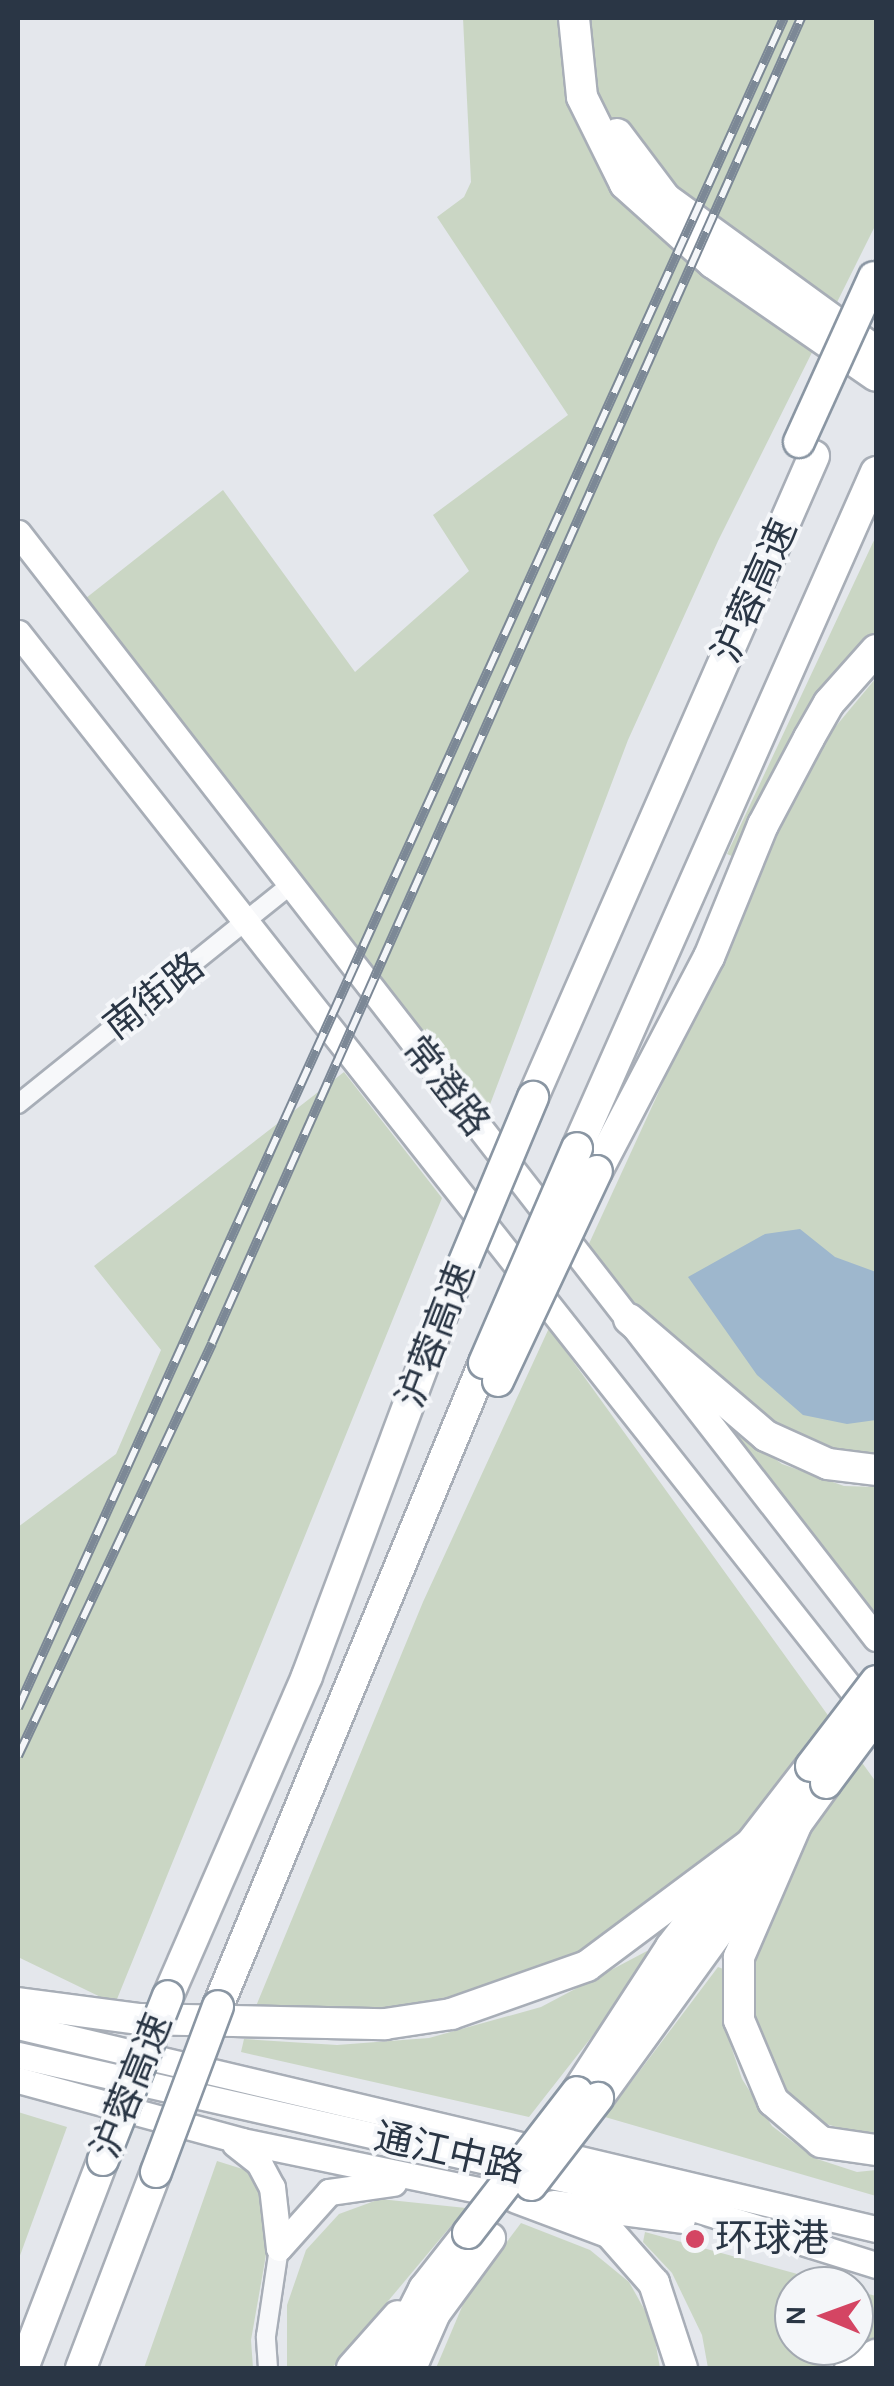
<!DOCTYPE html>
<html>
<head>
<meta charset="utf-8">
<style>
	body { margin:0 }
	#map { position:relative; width:894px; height:2386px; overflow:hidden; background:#e4e7ec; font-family:Karla,"Noto Sans SC",sans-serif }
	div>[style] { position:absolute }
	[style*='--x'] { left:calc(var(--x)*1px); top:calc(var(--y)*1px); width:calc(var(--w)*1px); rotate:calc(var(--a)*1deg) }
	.green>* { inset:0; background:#cad6c4 }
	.water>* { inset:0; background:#9eb7cd }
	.roads { filter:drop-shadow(2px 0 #a8aeb7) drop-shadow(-2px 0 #a8aeb7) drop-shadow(0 2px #a8aeb7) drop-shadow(0 -2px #a8aeb7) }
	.street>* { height:18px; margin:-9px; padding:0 9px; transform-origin:9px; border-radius:9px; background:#f7f8fa }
	.primary>* { height:25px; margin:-12.5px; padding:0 12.5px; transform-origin:12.5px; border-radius:12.5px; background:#fff }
	.highway>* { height:30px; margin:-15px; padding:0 15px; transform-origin:15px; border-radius:15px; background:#fff }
	.rail>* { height:10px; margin-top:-5px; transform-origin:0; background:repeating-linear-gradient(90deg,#f4f6f9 0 19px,#7c8896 0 38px); box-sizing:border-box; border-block:2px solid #7c8896 }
	.bridges { filter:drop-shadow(2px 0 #8a96a3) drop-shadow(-2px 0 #8a96a3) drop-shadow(0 2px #8a96a3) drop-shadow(0 -2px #8a96a3) }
	.highway-bridge>* { height:30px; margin:-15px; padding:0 15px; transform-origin:15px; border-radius:15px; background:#fff }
	.dots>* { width:28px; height:28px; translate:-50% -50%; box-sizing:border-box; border:5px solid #f4f6f9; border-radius:50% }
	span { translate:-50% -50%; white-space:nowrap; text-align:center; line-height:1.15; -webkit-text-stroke:8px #f4f6f9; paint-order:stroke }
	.street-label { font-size:38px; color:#2a3645 }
	.poi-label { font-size:38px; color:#2a3645 }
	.left { translate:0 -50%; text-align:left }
	.frame { position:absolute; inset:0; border:20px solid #2a3645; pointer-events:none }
	.north { position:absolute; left:774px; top:2266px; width:100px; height:100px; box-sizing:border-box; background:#f4f6f9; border:2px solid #a3a9b1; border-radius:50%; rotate:271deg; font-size:28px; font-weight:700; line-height:40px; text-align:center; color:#2a3645 }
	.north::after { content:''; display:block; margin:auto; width:35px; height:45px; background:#d44563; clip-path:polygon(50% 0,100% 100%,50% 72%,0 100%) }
</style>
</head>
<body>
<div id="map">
	<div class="green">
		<div style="clip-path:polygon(463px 18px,876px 18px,876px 224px,718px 541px,628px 740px,486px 1115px,81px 602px,223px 490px,355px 672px,469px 571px,433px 515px,568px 415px,437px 217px,464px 197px,471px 182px)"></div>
		<div style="clip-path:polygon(876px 536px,876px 635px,862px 646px,734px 857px,727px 854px)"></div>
		<div style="clip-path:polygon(876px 678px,876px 1461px,805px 1447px,673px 1347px,587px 1248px,780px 828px,826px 738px)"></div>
		<div style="clip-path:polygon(344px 1072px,442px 1198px,115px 2004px,18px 1957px,18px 1527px,116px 1454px,161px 1350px,94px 1266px)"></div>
		<div style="clip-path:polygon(549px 1328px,876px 1782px,876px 2138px,808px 2119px,782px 2091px,753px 2008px,754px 1958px,812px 1822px,840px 1786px,810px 1738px,745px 1828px,650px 1907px,575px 1956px,454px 1996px,373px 2010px,254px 2011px,423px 1602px)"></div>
		<div style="clip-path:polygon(736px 1431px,782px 1464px,844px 1486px,876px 1487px,876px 1625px,730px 1437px)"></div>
		<div style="clip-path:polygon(647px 1951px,655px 1956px,529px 2117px,241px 2052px,244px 2039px,337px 2045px,429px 2038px,541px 2007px)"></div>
		<div style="clip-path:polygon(718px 1967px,726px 1970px,723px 2022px,742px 2079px,772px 2126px,814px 2158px,857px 2172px,876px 2170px,876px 2196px,605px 2117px)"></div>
		<div style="clip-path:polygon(18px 2112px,67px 2127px,18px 2261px)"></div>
		<div style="clip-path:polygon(217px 2161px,258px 2174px,272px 2221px,251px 2340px,253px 2368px,144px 2368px)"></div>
		<div style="clip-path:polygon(380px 2199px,466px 2208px,332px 2368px,287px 2368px,287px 2305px,306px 2250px,339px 2214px)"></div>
		<div style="clip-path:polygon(521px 2223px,590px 2250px,629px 2282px,652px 2323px,660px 2368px,436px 2368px,467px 2295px)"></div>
		<div style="clip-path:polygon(645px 2232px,841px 2286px,794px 2286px,794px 2346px,854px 2346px,854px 2290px,876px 2296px,876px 2343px,820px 2368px,708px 2368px,702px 2335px,672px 2273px,643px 2242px)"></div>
	</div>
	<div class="water">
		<div style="clip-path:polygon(800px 1229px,835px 1257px,876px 1272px,876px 1420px,847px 1424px,803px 1415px,757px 1375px,688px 1277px,765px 1234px)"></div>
	</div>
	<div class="roads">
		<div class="street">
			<div style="--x:18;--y:1104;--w:348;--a:-38.8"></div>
			<div style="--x:268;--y:2368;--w:32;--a:-94"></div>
			<div style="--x:266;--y:2336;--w:89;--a:-81.6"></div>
		</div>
		<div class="primary">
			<div style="--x:18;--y:533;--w:1399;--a:52.17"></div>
			<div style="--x:18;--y:633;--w:1376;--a:51.73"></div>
			<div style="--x:18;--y:2026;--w:882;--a:13.31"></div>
			<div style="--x:18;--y:2055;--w:692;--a:12.77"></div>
			<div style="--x:693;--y:2208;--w:192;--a:17.3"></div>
			<div style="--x:18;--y:2080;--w:232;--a:15.2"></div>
			<div style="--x:242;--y:2141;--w:277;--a:11.7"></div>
			<div style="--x:235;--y:2144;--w:31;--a:38"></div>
			<div style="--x:259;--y:2163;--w:27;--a:62"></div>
			<div style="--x:272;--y:2187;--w:61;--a:83.5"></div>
			<div style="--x:553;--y:2203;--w:130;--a:7.5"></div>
			<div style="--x:279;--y:2248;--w:75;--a:-48.2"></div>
			<div style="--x:329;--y:2192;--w:65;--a:-8"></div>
		</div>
		<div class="highway">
			<div style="--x:574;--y:18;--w:79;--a:84.2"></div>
			<div style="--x:582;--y:97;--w:97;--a:63.7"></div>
			<div style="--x:625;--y:184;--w:118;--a:41.9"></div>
			<div style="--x:713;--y:263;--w:198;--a:34.7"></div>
			<div style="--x:617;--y:134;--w:81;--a:53"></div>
			<div style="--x:666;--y:199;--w:252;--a:36"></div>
			<div style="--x:533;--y:1097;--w:700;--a:-66.33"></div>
			<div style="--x:577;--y:1148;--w:739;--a:-66.14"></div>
			<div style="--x:597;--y:1171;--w:242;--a:-62.4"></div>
			<div style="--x:709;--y:957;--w:143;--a:-67.8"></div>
			<div style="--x:763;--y:825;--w:98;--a:-62.1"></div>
			<div style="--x:809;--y:738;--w:40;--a:-60.3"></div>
			<div style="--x:829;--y:703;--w:71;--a:-48.4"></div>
			<div style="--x:629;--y:1319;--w:180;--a:40.5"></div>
			<div style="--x:766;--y:1436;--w:68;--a:24.3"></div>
			<div style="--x:828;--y:1464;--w:48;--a:7.1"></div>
			<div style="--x:800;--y:1816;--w:154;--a:113.4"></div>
			<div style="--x:739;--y:1957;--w:63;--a:90"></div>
			<div style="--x:739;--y:2020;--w:88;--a:67.2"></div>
			<div style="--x:773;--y:2101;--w:63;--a:40.5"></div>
			<div style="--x:821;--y:2142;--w:56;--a:8.3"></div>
			<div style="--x:168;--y:1996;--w:349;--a:-66.5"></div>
			<div style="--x:307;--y:1676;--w:391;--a:-69.5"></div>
			<div style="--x:18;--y:2003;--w:123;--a:7.5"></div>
			<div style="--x:140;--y:2019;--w:245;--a:1.2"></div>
			<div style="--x:385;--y:2024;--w:67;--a:-8.6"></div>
			<div style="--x:451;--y:2014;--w:144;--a:-19.4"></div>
			<div style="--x:587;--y:1966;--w:209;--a:-36.7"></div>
			<div style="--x:218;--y:2006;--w:696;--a:-67.53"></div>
			<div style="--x:577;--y:2092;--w:173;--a:-57"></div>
			<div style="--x:671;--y:1947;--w:229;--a:-52.3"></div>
			<div style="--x:598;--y:2098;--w:389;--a:-54.1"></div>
			<div style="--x:517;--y:2198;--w:99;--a:20.6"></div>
			<div style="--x:610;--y:2233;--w:67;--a:48.7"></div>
			<div style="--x:654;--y:2283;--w:89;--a:71.8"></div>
			<div style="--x:23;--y:2368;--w:223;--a:-69"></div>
			<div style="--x:81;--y:2368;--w:210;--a:-69.1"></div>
			<div style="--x:352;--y:2368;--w:69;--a:-48.5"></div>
			<div style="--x:384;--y:2368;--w:89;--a:-63.1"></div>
			<div style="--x:424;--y:2289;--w:71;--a:-51.8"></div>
			<div style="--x:411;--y:2368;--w:60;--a:-66.4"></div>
			<div style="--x:435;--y:2313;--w:93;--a:-53.7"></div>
			<div style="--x:850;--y:2368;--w:29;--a:-27"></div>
		</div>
	</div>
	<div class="rail">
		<div style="--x:18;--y:1708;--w:1855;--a:-65.62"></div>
		<div style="--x:18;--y:1756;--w:456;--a:-64.8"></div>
		<div style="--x:212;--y:1343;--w:1450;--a:-66.03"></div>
	</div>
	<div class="bridges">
		<div class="highway-bridge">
			<div style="--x:799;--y:442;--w:181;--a:-65.6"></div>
			<div style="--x:444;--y:1310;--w:231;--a:-67.3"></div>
			<div style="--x:484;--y:1363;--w:234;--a:-66.6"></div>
			<div style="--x:498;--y:1381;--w:232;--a:-64.8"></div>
			<div style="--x:811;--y:1766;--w:107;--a:-52.6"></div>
			<div style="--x:826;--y:1783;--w:84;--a:-53.3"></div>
			<div style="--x:103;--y:2160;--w:176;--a:-68.4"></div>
			<div style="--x:156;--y:2172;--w:177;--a:-69.5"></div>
			<div style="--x:531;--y:2185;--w:110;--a:-52.4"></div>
			<div style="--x:468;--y:2233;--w:178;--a:-52.3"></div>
		</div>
	</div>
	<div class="dots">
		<div style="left:695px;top:2239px;background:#d44563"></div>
	</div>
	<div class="street-label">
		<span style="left:755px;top:591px;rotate:-66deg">沪蓉高速</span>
		<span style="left:154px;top:996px;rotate:-38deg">南街路</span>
		<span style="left:446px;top:1086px;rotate:52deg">常澄路</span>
		<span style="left:436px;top:1335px;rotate:-69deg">沪蓉高速</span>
		<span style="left:132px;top:2086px;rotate:-68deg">沪蓉高速</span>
		<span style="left:449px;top:2153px;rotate:13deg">通江中路</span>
	</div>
	<div class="poi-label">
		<span class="left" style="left:715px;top:2239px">环球港</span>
	</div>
	<div class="frame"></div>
	<div class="north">N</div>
</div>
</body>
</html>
